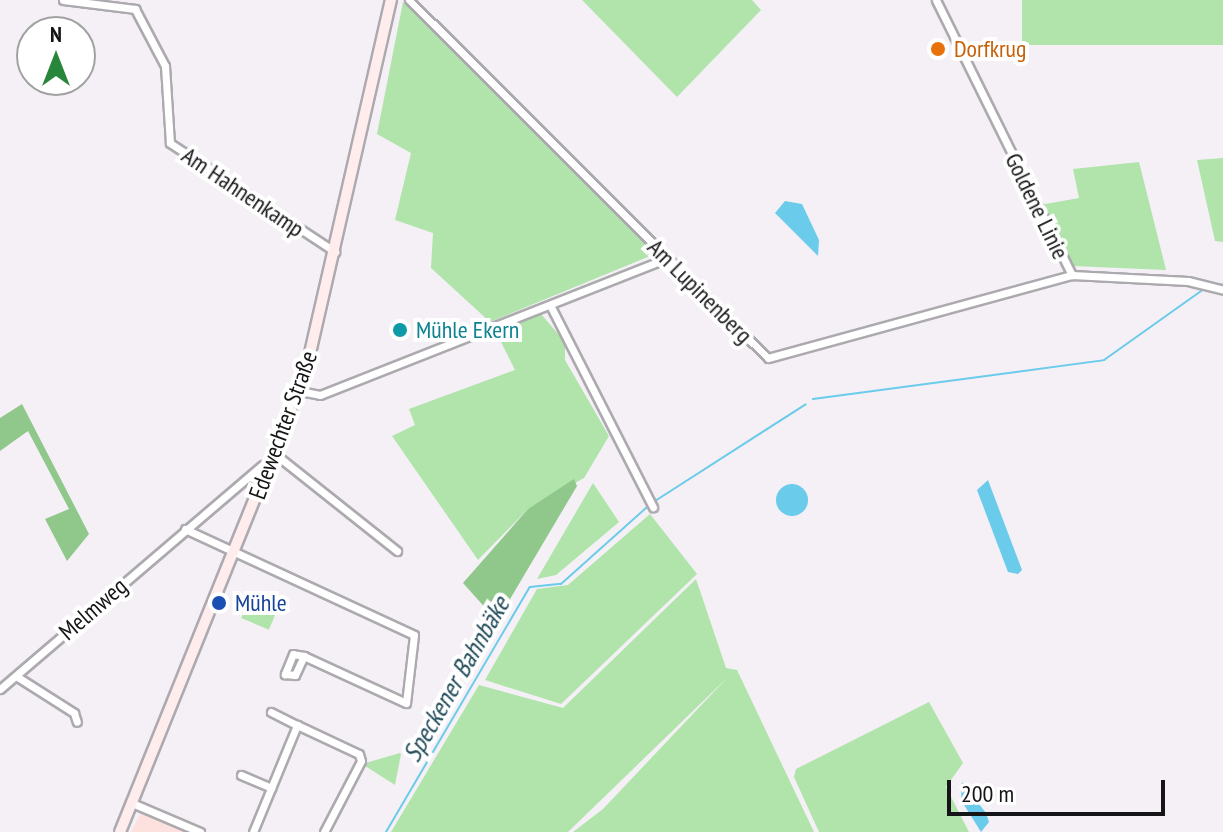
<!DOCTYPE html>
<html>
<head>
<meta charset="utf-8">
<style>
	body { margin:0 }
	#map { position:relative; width:1223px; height:832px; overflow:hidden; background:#f4f0f6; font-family:"PT Sans Narrow",sans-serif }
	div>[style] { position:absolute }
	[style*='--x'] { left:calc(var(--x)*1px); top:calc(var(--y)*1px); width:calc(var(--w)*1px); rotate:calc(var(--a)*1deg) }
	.commercial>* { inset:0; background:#fce1de }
	.green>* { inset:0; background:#b0e4ab; transform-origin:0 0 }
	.forest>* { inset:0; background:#90c78b }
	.water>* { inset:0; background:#6acbea }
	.round { border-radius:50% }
	.stream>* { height:2px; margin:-1px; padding:0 1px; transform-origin:1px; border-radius:1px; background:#6acbea }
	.roads { filter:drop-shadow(2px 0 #adaaaf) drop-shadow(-2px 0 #adaaaf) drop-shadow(0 2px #adaaaf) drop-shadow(0 -2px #adaaaf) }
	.minor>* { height:7px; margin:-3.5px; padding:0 3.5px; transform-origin:3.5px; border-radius:3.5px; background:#fff }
	.secondary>* { height:10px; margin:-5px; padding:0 5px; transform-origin:5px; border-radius:5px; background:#ffedee }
	.dots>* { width:22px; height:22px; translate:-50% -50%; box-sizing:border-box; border:4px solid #fff; border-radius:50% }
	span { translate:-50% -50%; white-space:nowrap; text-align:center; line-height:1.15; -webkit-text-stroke:8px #fff; paint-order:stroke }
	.food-label { font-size:24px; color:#c56008 }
	.left { translate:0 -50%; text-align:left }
	.street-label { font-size:24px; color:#151416 }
	.culture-label { font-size:24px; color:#0d838f }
	.transit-label { font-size:24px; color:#164399 }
	.water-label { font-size:26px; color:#204b59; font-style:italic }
	.north { position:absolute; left:16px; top:16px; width:80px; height:80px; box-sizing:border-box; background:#fff; border:2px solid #a1a1a2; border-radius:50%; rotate:0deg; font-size:22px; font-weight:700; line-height:32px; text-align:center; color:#151416 }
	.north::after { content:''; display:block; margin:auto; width:28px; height:36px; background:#278639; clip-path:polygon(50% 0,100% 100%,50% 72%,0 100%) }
	.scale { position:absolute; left:947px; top:780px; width:218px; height:36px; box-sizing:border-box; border:4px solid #151416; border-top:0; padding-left:10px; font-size:24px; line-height:28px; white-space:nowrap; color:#151416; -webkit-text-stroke:6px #fff; paint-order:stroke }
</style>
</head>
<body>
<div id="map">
	<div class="commercial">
		<div style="clip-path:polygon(142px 811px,190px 832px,131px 832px)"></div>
	</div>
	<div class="green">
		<div style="clip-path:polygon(582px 0,752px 0,761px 10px,677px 97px)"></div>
		<div style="left:1022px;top:0;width:201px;height:45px"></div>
		<div style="clip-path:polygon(403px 2px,655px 254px,490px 322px,431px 268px,433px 233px,395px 220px,411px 153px,377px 134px)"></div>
		<div style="clip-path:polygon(1223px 158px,1223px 242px,1215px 241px,1197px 160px)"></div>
		<div style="clip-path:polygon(1139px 162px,1166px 270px,1073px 266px,1040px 205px,1079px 198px,1073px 169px)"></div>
		<div style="clip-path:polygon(541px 314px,565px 342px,565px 360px,609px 436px,584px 478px,528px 509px,478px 560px,392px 436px,415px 425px,409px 409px,515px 370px,496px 332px)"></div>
		<div style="clip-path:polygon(593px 483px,619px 522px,556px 575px,537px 579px)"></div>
		<div style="clip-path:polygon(650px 514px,697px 574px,561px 704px,485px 680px,537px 589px,568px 585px)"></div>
		<div style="clip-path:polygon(696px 579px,726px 668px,737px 670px,814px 832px,573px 832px,603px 809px,727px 678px,568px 832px,391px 832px,479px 685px,563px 708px)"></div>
		<div style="left:251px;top:595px;width:30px;height:25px;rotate:23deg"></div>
		<div style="clip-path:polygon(929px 702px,963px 763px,946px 787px,969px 832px,819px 832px,794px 777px,796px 769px)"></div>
		<div style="clip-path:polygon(401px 754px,395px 785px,362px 764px,400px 753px)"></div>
	</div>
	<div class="forest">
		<div style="clip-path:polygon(22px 404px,89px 534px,67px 561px,45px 519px,69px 509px,28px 431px,0 451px,0 418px)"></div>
		<div style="clip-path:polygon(574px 479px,577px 486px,497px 621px,463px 583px,528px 509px)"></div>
	</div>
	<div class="water">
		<div style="clip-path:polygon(785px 201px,802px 204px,819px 240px,818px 256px,775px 213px)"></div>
		<div style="clip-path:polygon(988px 480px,1022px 570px,1018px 574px,1008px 572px,977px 490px)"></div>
		<div class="round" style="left:776px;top:484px;width:32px;height:32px"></div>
		<div style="clip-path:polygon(962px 782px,986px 813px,989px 822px,981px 832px,961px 800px)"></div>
	</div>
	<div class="stream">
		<div style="--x:1219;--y:284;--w:4;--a:14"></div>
		<div style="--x:813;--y:399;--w:294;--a:-7.6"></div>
		<div style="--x:1104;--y:360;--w:123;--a:-35.4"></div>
		<div style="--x:655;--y:501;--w:179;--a:-32.7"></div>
		<div style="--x:386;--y:832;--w:284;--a:-59.6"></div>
		<div style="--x:530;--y:587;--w:31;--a:-6"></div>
		<div style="--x:561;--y:584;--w:115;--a:-41.8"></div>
	</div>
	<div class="roads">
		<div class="minor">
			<div style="--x:63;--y:0;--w:73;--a:7.1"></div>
			<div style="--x:135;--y:9;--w:64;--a:62.2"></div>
			<div style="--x:165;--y:66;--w:77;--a:86.3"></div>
			<div style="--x:170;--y:143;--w:198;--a:33.4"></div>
			<div style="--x:409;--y:0;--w:507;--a:44.92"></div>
			<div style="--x:768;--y:358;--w:315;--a:-15.3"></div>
			<div style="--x:1072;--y:275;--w:116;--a:3"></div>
			<div style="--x:1188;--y:281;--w:36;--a:14"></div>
			<div style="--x:936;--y:0;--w:307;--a:63.7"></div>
			<div style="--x:550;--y:305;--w:227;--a:63"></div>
			<div style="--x:300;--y:391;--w:20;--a:11"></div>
			<div style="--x:320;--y:395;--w:373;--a:-21.5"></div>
			<div style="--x:275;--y:454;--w:156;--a:38.5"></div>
			<div style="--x:185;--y:529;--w:252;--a:24.8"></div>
			<div style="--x:414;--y:635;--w:68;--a:96.7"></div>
			<div style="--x:406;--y:703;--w:112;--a:-155.3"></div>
			<div style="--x:304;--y:656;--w:11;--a:-170"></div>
			<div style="--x:293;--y:654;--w:22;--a:112"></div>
			<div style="--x:285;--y:674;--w:10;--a:6"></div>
			<div style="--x:295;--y:675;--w:21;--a:-65"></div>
			<div style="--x:16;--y:676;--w:69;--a:32.5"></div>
			<div style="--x:74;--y:713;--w:9;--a:72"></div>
			<div style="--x:0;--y:689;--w:345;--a:-40.5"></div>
			<div style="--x:271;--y:712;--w:29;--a:27"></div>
			<div style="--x:241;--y:775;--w:33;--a:23"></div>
			<div style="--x:132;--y:803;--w:74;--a:23.1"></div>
			<div style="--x:253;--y:832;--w:116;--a:-67.6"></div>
			<div style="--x:297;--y:725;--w:68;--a:25.1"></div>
			<div style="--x:359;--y:754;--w:7;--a:74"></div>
			<div style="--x:361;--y:761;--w:80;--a:117.5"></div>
		</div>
		<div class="secondary">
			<div style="--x:120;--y:832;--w:493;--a:-68"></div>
			<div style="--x:305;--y:375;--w:385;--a:-77.1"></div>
		</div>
	</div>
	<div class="dots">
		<div style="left:938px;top:49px;background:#e8710a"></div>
		<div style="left:400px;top:330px;background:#0f9aa8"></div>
		<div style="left:219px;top:603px;background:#1a4fb4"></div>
	</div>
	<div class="food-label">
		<span class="left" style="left:954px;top:49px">Dorfkrug</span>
	</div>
	<div class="street-label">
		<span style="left:243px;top:192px;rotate:34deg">Am Hahnenkamp</span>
		<span style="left:1037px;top:206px;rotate:64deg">Goldene Linie</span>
		<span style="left:700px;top:291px;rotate:45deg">Am Lupinenberg</span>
		<span style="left:283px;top:425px;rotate:-70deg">Edewechter Straße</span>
		<span style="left:93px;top:609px;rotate:-41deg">Melmweg</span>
	</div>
	<div class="culture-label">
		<span class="left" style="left:416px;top:330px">Mühle Ekern</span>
	</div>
	<div class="transit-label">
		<span class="left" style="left:235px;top:603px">Mühle</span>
	</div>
	<div class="water-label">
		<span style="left:456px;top:679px;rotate:-60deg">Speckener Bahnbäke</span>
	</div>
	<div class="north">N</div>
	<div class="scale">200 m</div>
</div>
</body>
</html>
